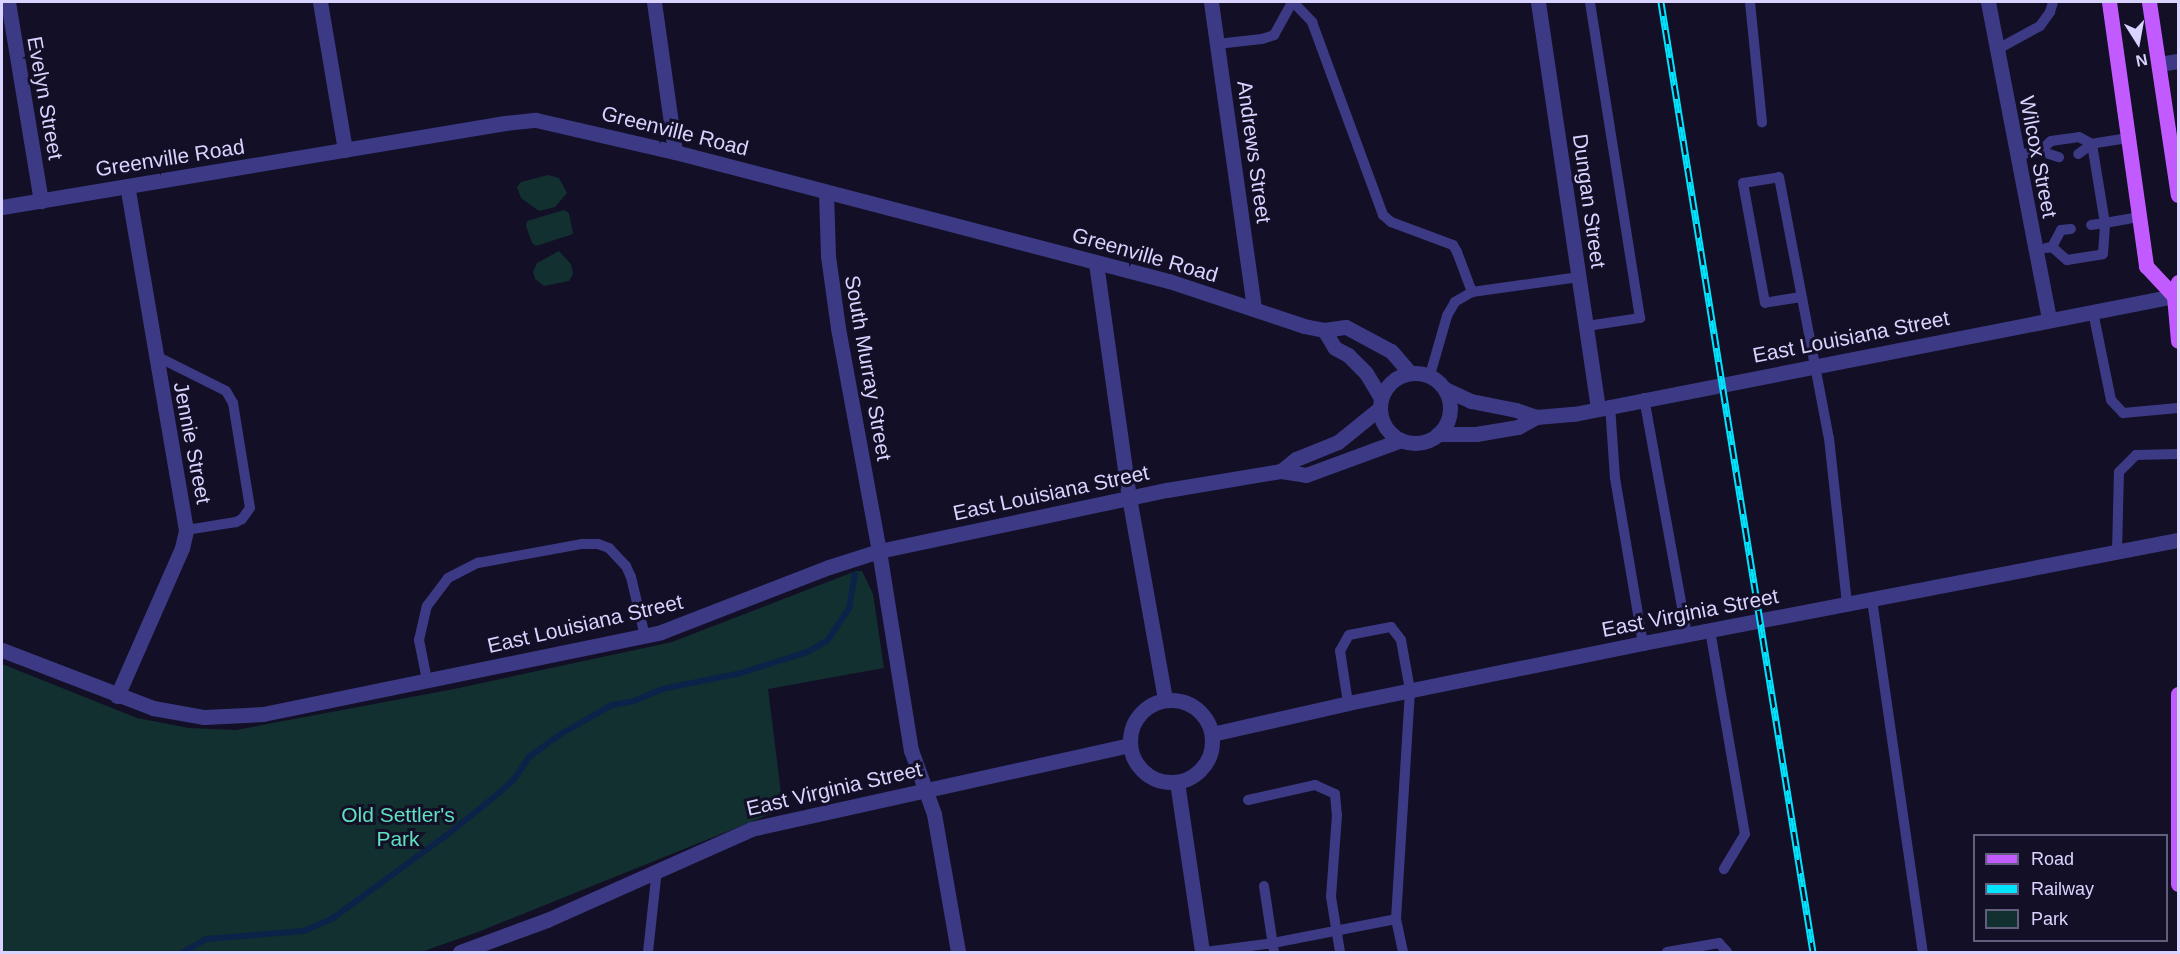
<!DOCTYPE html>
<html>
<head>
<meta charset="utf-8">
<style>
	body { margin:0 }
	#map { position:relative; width:2180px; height:954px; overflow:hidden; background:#130f26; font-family:Helvetica,sans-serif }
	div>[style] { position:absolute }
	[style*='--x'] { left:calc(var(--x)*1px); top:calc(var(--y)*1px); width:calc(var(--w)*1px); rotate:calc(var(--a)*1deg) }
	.green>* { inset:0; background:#12302f }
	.stream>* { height:6px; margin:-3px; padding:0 3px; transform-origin:3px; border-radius:3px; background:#0c2248 }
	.lane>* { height:10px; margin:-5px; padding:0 5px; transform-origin:5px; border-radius:5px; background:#3d3a85 }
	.street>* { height:15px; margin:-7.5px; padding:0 7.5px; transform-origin:7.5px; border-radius:7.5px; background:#3d3a85 }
	.street>.ring { margin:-7.5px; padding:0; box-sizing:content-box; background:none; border:15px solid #3d3a85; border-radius:50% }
	.primary>* { height:15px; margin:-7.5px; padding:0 7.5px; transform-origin:7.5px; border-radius:7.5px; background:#c25bff }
	.rail>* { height:7px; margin-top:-3.5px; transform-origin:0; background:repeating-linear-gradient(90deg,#130f26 0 14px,#00e5ff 0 28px); box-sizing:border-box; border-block:2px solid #00e5ff }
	span { translate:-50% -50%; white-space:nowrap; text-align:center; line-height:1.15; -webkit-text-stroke:6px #130f26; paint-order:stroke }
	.street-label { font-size:21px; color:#d9d4ff }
	.park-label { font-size:21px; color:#5fe0c0 }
	.frame { position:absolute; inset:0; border:3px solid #d9d4ff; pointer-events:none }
	.legend { position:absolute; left:1973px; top:834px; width:195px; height:108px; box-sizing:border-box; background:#130f26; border:2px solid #625e7d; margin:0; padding:8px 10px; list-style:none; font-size:18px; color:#d9d4ff }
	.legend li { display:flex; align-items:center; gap:12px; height:30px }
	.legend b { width:30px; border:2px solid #625e7d }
	.north { position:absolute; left:2108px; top:12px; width:60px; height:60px; -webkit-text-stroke:4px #130f26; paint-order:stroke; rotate:169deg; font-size:16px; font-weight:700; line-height:24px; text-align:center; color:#d9d4ff }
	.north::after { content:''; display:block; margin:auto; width:21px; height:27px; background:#d9d4ff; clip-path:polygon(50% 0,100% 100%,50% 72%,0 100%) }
</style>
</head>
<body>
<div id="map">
	<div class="green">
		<div style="clip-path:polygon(548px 175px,559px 178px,567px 193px,555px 207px,539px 211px,521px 198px,517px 187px,521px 182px)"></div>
		<div style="clip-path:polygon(564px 210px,569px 213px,573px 234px,536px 246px,532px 243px,526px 226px,527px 221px)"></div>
		<div style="clip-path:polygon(559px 251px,571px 264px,573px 274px,569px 281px,544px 286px,535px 279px,533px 272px,537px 263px)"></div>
		<div style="clip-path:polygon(856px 571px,862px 571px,873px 594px,884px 668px,768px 689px,783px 809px,478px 932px,421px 952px,2px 952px,2px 664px,137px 718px,189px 728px,236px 730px,454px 689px,672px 642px)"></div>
	</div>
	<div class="stream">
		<div style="--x:183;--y:952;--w:26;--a:-29"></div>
		<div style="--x:206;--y:939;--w:98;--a:-4.7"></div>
		<div style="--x:304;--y:931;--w:32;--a:-24"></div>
		<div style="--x:333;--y:918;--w:141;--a:-36.1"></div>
		<div style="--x:447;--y:835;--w:67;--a:-38.9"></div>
		<div style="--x:499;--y:793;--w:22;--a:-43"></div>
		<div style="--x:515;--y:778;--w:25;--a:-56"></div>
		<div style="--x:529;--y:757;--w:39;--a:-36"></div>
		<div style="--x:561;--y:734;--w:59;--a:-29.6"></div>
		<div style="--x:612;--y:705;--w:22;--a:-10"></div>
		<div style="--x:634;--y:701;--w:30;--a:-23"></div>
		<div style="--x:662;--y:689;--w:81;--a:-11.4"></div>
		<div style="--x:741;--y:673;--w:69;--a:-17.7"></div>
		<div style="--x:807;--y:652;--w:23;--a:-29"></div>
		<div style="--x:827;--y:641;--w:40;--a:-56"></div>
		<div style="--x:849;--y:608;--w:34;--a:-80"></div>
	</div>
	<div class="lane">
		<div style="--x:1293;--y:2;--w:28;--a:46"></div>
		<div style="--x:1312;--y:22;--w:206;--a:69.8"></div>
		<div style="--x:1383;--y:215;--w:11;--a:41"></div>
		<div style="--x:1391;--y:222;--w:66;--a:20.4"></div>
		<div style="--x:1453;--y:245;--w:8;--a:60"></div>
		<div style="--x:1457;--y:252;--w:43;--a:69.4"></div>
		<div style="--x:1472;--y:292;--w:20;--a:150"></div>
		<div style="--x:1455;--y:302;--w:16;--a:120"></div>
		<div style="--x:1447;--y:316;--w:61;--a:106.1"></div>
		<div style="--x:1750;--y:2;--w:121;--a:84.3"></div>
		<div style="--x:1217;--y:44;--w:45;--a:-6.3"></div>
		<div style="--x:1262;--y:39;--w:13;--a:-18"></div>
		<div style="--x:1274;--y:35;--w:38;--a:-61"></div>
		<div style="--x:1996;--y:50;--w:50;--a:-28.6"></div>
		<div style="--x:2040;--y:26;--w:17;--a:-54"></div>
		<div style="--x:2050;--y:12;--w:10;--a:-73"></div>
		<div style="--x:2128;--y:138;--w:36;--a:171"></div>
		<div style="--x:2092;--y:144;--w:80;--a:80.7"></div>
		<div style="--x:2105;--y:223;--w:35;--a:-10"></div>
		<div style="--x:2040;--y:151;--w:20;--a:18"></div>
		<div style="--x:2017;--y:155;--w:23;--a:-10"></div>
		<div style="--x:2040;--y:151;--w:15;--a:-42"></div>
		<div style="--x:2051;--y:141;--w:28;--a:-8"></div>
		<div style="--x:2079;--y:137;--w:15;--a:28"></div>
		<div style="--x:2092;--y:144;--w:17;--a:144"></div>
		<div style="--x:2052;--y:247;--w:20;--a:41"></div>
		<div style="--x:2067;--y:260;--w:36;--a:-9"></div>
		<div style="--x:2103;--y:254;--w:31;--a:-86"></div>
		<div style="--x:2105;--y:223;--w:14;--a:172"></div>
		<div style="--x:2046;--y:248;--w:6;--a:-9"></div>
		<div style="--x:2052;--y:247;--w:19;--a:-62"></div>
		<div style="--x:2061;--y:230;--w:10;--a:-6"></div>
		<div style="--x:1472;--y:292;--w:108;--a:-8"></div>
		<div style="--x:1801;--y:297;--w:36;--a:171"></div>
		<div style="--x:1765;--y:303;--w:122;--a:-100.4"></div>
		<div style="--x:1743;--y:183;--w:36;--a:-9"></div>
		<div style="--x:1779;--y:177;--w:266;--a:79.2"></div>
		<div style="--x:1829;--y:438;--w:167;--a:83.8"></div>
		<div style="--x:2093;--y:312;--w:90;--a:78.4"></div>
		<div style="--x:2111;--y:400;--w:18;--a:47"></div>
		<div style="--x:2123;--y:413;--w:55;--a:-5.2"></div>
		<div style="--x:1587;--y:326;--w:54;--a:-8.6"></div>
		<div style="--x:1640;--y:318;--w:320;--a:-99"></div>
		<div style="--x:154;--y:355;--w:80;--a:26.6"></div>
		<div style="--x:226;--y:391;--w:14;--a:60"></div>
		<div style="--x:233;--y:403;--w:106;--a:80.8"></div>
		<div style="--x:250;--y:508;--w:14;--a:126"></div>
		<div style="--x:242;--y:519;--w:7;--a:153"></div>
		<div style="--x:236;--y:522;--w:51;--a:170.9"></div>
		<div style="--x:1644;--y:398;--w:241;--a:79.7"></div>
		<div style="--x:1610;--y:405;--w:73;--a:86.1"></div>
		<div style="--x:1615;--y:478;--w:167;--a:80.4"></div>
		<div style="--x:2117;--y:552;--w:80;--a:-88.6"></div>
		<div style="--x:2119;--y:472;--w:24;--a:-45"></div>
		<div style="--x:2136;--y:455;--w:42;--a:-1.4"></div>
		<div style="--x:1872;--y:600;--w:356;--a:81.8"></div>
		<div style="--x:1710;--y:630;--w:207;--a:80.3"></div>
		<div style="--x:1745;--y:834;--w:41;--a:121"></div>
		<div style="--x:427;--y:680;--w:41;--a:-101.3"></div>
		<div style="--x:419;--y:640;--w:35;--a:-77"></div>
		<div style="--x:427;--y:606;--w:35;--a:-53"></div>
		<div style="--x:448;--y:578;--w:34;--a:-27"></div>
		<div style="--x:478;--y:563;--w:106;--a:-10.4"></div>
		<div style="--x:582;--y:544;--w:16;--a:0"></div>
		<div style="--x:598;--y:544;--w:12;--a:20"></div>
		<div style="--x:609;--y:548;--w:25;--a:47"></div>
		<div style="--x:626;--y:566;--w:12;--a:66"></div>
		<div style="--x:631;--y:577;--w:61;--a:76.7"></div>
		<div style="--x:1348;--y:703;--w:53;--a:-98.7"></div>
		<div style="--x:1340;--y:651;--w:18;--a:-61"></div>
		<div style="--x:1349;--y:635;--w:43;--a:-10.8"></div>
		<div style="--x:1391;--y:627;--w:16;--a:52"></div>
		<div style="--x:1401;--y:640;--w:51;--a:79.8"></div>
		<div style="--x:1410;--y:690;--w:229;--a:93.5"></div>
		<div style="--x:1396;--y:919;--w:34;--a:78"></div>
		<div style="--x:1248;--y:800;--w:69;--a:-12.6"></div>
		<div style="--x:1315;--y:785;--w:22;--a:24"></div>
		<div style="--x:1335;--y:794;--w:21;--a:85"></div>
		<div style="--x:1337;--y:815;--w:82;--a:94.2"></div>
		<div style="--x:1331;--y:897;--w:56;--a:80.7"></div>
		<div style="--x:1264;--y:886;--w:67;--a:81.4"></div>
		<div style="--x:648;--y:952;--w:83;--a:-83.8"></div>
		<div style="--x:1205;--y:952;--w:69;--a:-7.5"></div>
		<div style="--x:1273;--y:943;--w:125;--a:-11"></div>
		<div style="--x:1667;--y:952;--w:53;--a:-9.8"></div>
		<div style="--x:1719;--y:943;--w:12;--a:48"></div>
	</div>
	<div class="street">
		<div style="--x:8;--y:2;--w:202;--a:80.6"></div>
		<div style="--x:320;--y:2;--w:150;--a:80.4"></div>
		<div style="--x:654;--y:2;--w:151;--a:82"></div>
		<div style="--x:1211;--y:2;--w:310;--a:82"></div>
		<div style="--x:1538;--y:2;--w:409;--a:81.6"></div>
		<div style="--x:1988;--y:2;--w:324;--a:79.1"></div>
		<div style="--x:2159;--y:64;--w:19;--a:-9"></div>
		<div style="--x:826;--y:192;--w:64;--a:88.2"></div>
		<div style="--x:828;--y:256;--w:73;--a:82.1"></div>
		<div style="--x:838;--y:328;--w:227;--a:79.6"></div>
		<div style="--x:879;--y:551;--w:202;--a:80.9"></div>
		<div style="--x:911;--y:750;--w:68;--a:70.2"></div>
		<div style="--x:934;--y:814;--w:140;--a:80.1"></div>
		<div style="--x:2;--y:207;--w:510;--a:-9.48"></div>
		<div style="--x:505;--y:123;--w:31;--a:-6"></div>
		<div style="--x:536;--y:120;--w:143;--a:13"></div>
		<div style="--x:675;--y:152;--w:511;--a:14.64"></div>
		<div style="--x:1169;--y:281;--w:142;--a:18.4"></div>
		<div style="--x:1304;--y:326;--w:20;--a:11"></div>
		<div style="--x:1324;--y:330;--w:22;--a:-8"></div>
		<div style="--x:1346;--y:327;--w:51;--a:28.1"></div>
		<div style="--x:1391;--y:351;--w:29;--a:49"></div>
		<div style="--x:1096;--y:263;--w:236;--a:82"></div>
		<div style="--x:1129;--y:497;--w:206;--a:79.9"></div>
		<div style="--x:1324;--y:330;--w:21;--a:59"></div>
		<div style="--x:1335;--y:348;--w:15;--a:28"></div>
		<div style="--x:1348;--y:355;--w:25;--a:45"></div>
		<div style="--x:1366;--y:373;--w:29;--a:59"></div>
		<div class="ring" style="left:1380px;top:373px;width:55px;height:55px"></div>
		<div style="--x:1445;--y:389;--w:29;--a:25"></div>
		<div style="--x:1471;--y:401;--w:46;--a:11.3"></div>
		<div style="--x:1516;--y:410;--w:21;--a:19"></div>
		<div style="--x:1438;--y:434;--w:38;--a:0"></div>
		<div style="--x:1476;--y:434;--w:43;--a:-9.5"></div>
		<div style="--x:1518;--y:427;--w:21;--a:-29"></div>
		<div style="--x:1536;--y:417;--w:38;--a:-5"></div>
		<div style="--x:1574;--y:414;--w:611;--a:-11.13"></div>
		<div style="--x:1281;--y:471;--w:19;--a:-39"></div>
		<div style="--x:1296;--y:459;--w:45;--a:-22"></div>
		<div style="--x:1338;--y:442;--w:54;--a:-39"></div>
		<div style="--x:2;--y:650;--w:162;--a:21"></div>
		<div style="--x:153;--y:708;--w:52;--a:10"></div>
		<div style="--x:204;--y:717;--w:59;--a:-2.9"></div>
		<div style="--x:263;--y:714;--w:406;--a:-11.6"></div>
		<div style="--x:661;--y:632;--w:180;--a:-21.2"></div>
		<div style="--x:829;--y:567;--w:52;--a:-17.7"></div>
		<div style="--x:879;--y:551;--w:294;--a:-12"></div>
		<div style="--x:1167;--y:490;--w:116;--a:-9.5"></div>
		<div style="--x:1281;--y:471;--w:25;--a:9"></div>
		<div style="--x:1306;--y:475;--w:101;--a:-20.2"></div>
		<div style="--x:117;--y:696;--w:162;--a:-66.3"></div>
		<div style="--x:182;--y:548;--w:18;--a:-77"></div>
		<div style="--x:186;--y:530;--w:349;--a:-99.7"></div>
		<div class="ring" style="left:1130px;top:700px;width:67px;height:67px"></div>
		<div style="--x:1212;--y:734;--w:139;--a:-12.8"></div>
		<div style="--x:1348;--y:703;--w:301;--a:-11.5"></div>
		<div style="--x:1643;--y:643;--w:545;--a:-10.9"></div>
		<div style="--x:1177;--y:782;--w:172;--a:81.6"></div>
		<div style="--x:460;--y:952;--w:93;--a:-20.2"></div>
		<div style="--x:547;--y:920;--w:223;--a:-24"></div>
		<div style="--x:751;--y:829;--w:388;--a:-12.5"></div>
	</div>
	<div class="primary">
		<div style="--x:2109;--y:2;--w:267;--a:82"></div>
		<div style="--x:2146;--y:266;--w:41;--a:47"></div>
		<div style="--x:2149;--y:2;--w:195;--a:81.5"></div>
		<div style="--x:2178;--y:282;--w:15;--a:106"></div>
		<div style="--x:2174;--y:296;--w:45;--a:84.9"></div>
		<div style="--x:2178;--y:694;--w:190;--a:90"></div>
	</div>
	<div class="rail">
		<div style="--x:1661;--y:2;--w:962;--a:80.91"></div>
	</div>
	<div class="street-label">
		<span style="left:45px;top:98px;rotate:80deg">Evelyn Street</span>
		<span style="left:675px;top:131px;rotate:14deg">Greenville Road</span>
		<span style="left:1254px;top:152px;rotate:82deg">Andrews Street</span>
		<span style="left:2038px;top:157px;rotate:79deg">Wilcox Street</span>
		<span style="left:170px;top:158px;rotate:-9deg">Greenville Road</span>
		<span style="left:1589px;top:201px;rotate:82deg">Dungan Street</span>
		<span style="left:1145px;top:255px;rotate:16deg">Greenville Road</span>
		<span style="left:1851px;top:337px;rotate:-11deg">East Louisiana Street</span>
		<span style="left:868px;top:368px;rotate:80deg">South Murray Street</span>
		<span style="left:192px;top:443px;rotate:79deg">Jennie Street</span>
		<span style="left:1051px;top:493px;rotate:-12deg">East Louisiana Street</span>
		<span style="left:1690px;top:613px;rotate:-11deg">East Virginia Street</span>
		<span style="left:585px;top:624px;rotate:-13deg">East Louisiana Street</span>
		<span style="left:834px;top:789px;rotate:-13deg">East Virginia Street</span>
	</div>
	<div class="park-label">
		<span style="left:398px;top:827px">Old Settler's<br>Park</span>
	</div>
	<div class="frame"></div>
	<ul class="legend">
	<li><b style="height:8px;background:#c25bff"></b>Road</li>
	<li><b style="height:8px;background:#00e5ff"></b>Railway</li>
	<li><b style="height:16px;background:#12302f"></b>Park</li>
	</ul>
	<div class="north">N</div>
</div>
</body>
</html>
